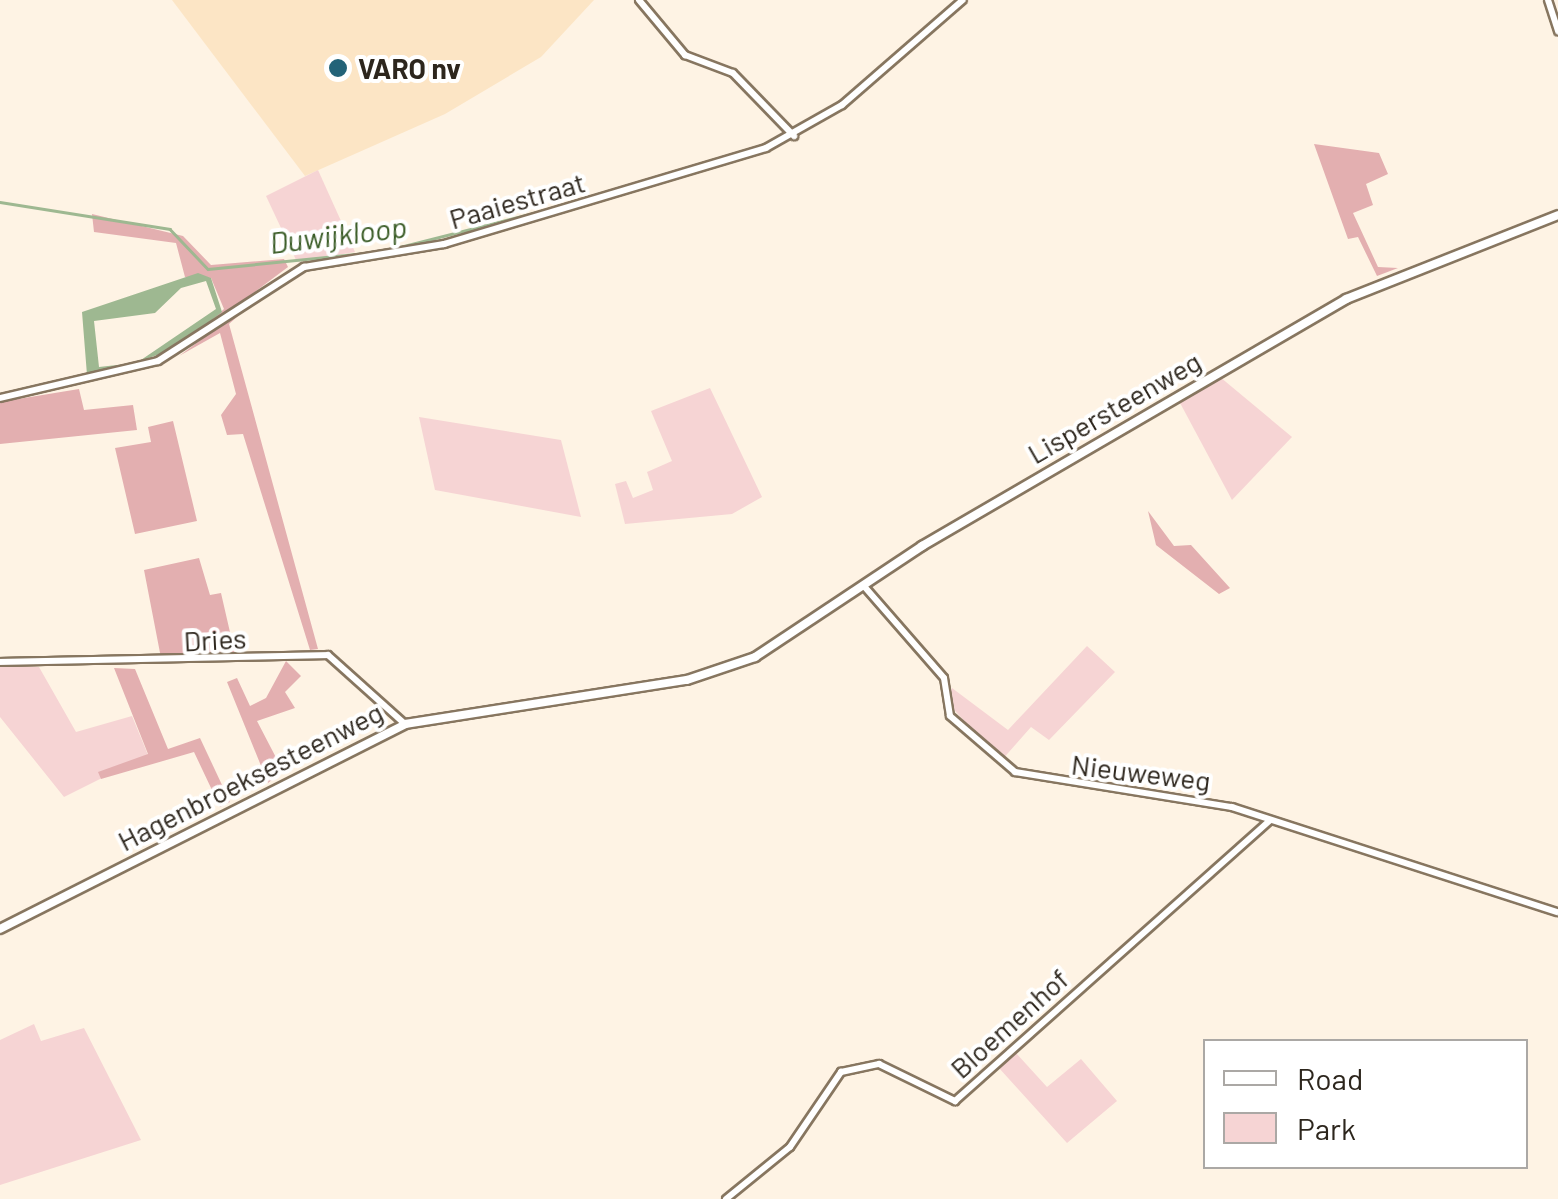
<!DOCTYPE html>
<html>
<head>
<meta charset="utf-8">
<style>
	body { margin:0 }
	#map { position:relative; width:1558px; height:1199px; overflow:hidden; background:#fef3e4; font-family:Barlow,sans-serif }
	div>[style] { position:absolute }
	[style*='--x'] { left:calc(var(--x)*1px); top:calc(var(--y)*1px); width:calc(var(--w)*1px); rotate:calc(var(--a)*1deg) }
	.built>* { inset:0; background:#fce5c5 }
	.green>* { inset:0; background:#f6d4d4 }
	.forest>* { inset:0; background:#e3afb0 }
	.water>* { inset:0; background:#9eb891 }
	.stream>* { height:2.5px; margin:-1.25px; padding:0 1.25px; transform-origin:1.25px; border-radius:1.25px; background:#9eb891 }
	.roads { filter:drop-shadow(2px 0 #877660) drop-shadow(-2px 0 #877660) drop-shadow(0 2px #877660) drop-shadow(0 -2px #877660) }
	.minor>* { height:6px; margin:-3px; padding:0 3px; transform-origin:3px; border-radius:3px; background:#fff }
	.tertiary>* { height:8px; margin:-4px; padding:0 4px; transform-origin:4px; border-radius:4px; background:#fff }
	.dots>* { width:28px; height:28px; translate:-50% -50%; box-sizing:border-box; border:5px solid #fff; border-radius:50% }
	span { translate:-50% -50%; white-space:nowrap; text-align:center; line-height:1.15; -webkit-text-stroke:8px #fff; paint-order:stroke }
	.poi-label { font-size:28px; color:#2d261d; font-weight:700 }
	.left { translate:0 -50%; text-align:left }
	.street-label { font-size:28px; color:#2d261d }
	.water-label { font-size:30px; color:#395b25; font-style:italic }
	.legend { position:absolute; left:1203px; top:1039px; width:325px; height:130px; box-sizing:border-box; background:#fff; border:2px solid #aba8a5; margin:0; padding:12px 18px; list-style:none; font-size:30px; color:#2d261d }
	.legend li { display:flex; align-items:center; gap:20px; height:50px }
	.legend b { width:50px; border:2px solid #aba8a5 }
</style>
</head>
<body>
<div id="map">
	<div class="built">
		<div style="clip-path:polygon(172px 0,594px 0,541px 57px,445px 114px,305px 176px)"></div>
	</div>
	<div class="green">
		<div style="clip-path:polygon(318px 170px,355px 252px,297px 262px,266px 196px)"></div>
		<div style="clip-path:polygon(1220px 377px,1292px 437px,1232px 500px,1179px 401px)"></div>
		<div style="clip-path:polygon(710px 388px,762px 497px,732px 514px,625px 524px,615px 484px,626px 481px,633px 498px,653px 490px,647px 472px,672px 461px,651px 411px)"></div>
		<div style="clip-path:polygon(419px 417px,561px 440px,581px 517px,435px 490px)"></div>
		<div style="clip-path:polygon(1087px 646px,1115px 672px,1049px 740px,1031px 727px,1001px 761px,946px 701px,952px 688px,1008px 730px)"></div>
		<div style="clip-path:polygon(0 666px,39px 667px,76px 732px,132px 716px,148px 755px,64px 797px,0 717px)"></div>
		<div style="clip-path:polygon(34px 1024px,41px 1041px,84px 1028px,141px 1140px,0 1185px,0 1040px)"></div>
		<div style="clip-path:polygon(1016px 1053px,1047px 1087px,1081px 1059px,1117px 1101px,1067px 1143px,999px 1068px)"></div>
	</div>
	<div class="forest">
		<div style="clip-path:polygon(1314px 144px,1379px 153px,1388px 174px,1366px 184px,1373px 205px,1353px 213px,1378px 267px,1398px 268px,1377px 276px,1358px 237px,1348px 239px)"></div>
		<div style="clip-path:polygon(92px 214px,183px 236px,211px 265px,284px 259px,288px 267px,181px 347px,224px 309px,211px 278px,185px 277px,176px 243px,94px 232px)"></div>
		<div style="clip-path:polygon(264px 293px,229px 324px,318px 649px,310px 650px,243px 434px,227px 435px,221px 415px,236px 394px,220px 333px,179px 356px)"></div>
		<div style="clip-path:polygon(79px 389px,84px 410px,133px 405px,137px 430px,0 444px,0 402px)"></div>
		<div style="clip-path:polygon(173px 421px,197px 521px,135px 534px,115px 448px,151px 442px,148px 427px)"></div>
		<div style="clip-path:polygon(1148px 511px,1174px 546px,1191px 545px,1230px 588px,1219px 594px,1156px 545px)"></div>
		<div style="clip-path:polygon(199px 558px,210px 595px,221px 593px,235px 654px,161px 658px,144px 570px)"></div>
		<div style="clip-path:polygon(286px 661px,301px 676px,285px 692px,295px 708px,257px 721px,283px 771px,268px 783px,227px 682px,237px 678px,250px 706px,266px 698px)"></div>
		<div style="clip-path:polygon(114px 668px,135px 669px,168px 749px,200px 738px,230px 802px,220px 807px,194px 752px,101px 779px,98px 772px,148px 754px)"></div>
	</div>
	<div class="water">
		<div style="clip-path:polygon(198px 273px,211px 278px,222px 312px,176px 348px,138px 362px,216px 309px,206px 281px,181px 288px,155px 313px,94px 321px,99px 367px,135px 363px,87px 375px,82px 312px)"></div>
	</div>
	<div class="stream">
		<div style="--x:0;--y:202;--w:172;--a:9"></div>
		<div style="--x:170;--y:229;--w:55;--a:46.5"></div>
		<div style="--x:208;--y:269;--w:177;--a:-5.8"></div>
		<div style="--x:392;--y:249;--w:182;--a:-14.3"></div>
	</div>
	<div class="roads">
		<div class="minor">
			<div style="--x:639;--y:0;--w:72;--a:50.1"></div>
			<div style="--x:685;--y:55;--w:51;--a:20.6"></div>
			<div style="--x:733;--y:73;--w:88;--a:45.9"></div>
			<div style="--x:1548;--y:0;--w:33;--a:72"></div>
			<div style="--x:0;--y:398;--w:162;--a:-13.2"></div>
			<div style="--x:158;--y:361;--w:174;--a:-32.8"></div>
			<div style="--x:304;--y:267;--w:142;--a:-9.3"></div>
			<div style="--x:444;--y:244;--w:336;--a:-16.6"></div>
			<div style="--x:766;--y:148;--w:87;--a:-29.5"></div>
			<div style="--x:842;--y:105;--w:160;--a:-41"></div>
			<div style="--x:863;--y:585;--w:123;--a:48.9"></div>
			<div style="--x:944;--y:678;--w:38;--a:81"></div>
			<div style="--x:950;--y:716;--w:86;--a:40.7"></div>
			<div style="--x:1015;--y:772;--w:220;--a:9.2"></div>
			<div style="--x:1232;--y:807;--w:342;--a:17.9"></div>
			<div style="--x:0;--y:662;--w:328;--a:-1.2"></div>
			<div style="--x:328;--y:655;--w:103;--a:41.9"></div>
			<div style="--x:726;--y:1199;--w:82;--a:-39.1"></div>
			<div style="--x:790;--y:1147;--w:91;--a:-55.8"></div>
			<div style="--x:841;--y:1072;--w:39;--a:-12"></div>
			<div style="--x:879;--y:1064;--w:85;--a:26"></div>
			<div style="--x:955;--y:1101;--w:422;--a:-41.7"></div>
		</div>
		<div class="tertiary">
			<div style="--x:0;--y:929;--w:454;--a:-26.8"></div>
			<div style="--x:405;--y:724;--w:285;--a:-8.9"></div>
			<div style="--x:687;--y:680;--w:72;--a:-18.7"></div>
			<div style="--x:755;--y:657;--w:201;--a:-33.6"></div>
			<div style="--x:922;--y:546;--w:491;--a:-30.2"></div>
			<div style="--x:1346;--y:299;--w:228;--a:-21.6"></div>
		</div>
	</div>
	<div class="dots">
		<div style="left:338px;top:68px;background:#236378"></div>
	</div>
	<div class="poi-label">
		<span class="left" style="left:358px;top:68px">VARO nv</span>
	</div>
	<div class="street-label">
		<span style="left:517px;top:200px;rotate:-16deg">Paaiestraat</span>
		<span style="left:1114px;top:407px;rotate:-30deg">Lispersteenweg</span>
		<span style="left:215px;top:639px;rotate:-3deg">Dries</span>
		<span style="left:1141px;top:772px;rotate:7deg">Nieuweweg</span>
		<span style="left:250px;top:776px;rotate:-27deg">Hagenbroeksesteenweg</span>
		<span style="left:1009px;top:1023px;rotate:-42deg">Bloemenhof</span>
	</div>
	<div class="water-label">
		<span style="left:338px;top:234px;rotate:-7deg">Duwijkloop</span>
	</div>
	<ul class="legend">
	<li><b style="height:12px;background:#fff"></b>Road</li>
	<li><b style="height:28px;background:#f6d4d4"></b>Park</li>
	</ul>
</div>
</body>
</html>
